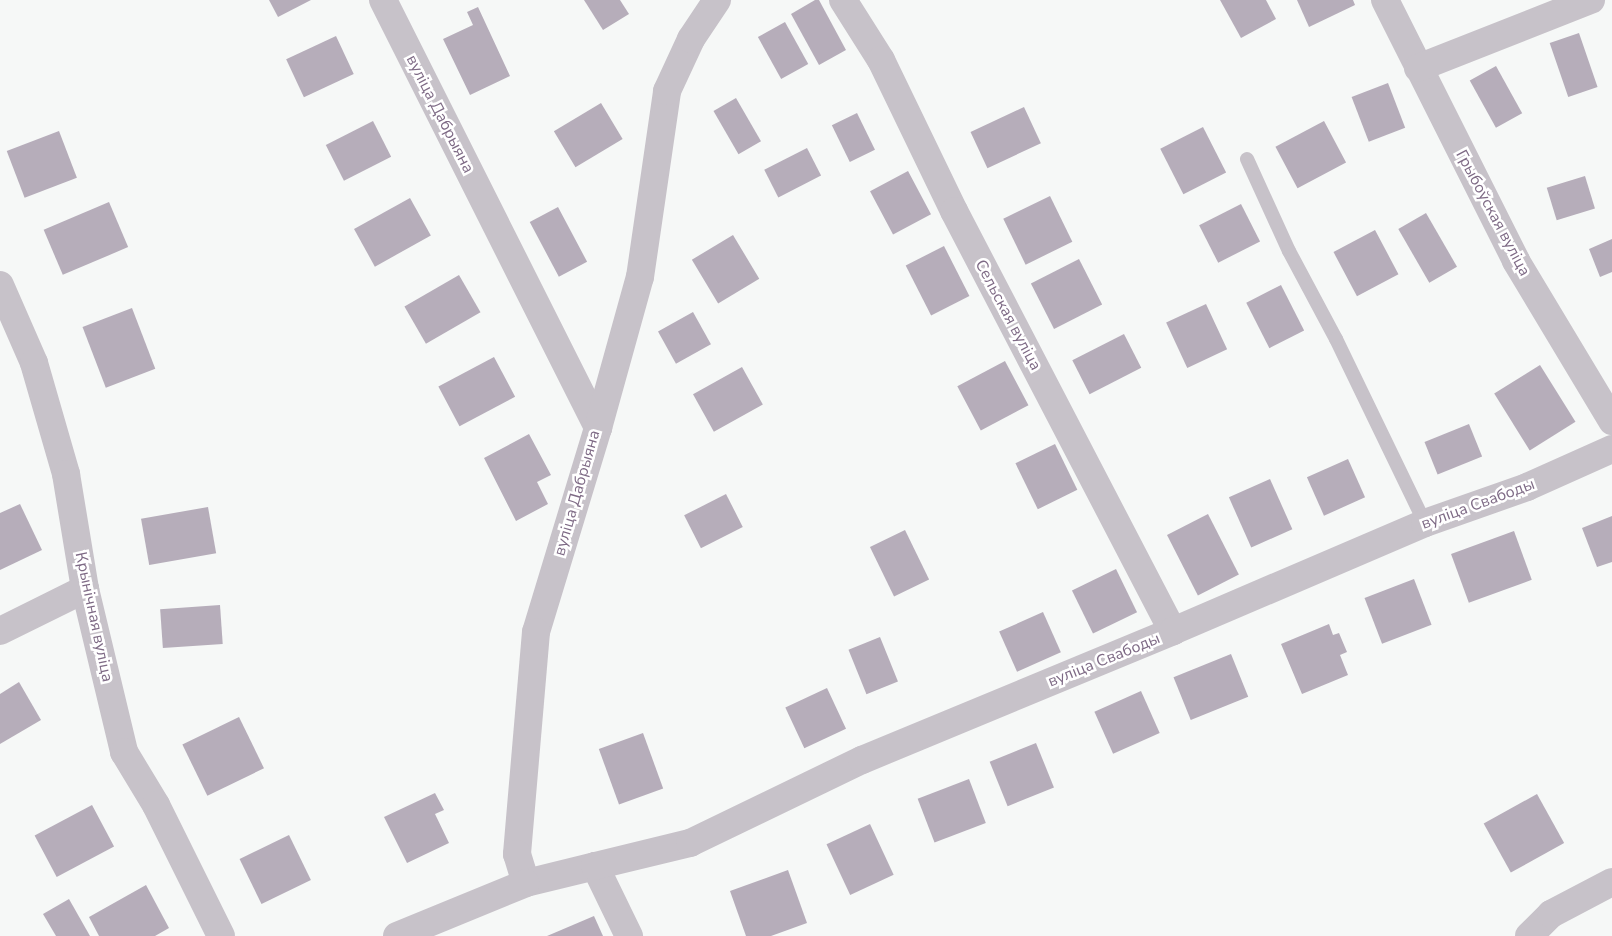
<!DOCTYPE html>
<html>
<head>
<meta charset="utf-8">
<style>
	body { margin:0 }
	#map { position:relative; width:1612px; height:936px; overflow:hidden; background:#f6f8f7; font-family:"Nunito Sans",sans-serif }
	div>[style] { position:absolute }
	[style*='--x'] { left:calc(var(--x)*1px); top:calc(var(--y)*1px); width:calc(var(--w)*1px); rotate:calc(var(--a)*1deg) }
	.building>* { inset:0; background:#b6adba; transform-origin:0 0 }
	.lane>* { height:14px; margin:-7px; padding:0 7px; transform-origin:7px; border-radius:7px; background:#c7c2c9 }
	.street>* { height:28px; margin:-14px; padding:0 14px; transform-origin:14px; border-radius:14px; background:#c7c2c9 }
	span { translate:-50% -50%; white-space:nowrap; text-align:center; line-height:1.15; -webkit-text-stroke:5px #fff; paint-order:stroke }
	.street-label { font-size:16px; color:#7e6a85 }
</style>
</head>
<body>
<div id="map">
	<div class="building">
		<div style="clip-path:polygon(269px 0,311px 0,278px 17px)"></div>
		<div style="clip-path:polygon(584px 0,620px 0,629px 14px,603px 30px)"></div>
		<div style="clip-path:polygon(815px 0,819px 0,846px 50px,819px 65px,791px 14px)"></div>
		<div style="clip-path:polygon(1220px 0,1266px 0,1276px 19px,1241px 38px)"></div>
		<div style="clip-path:polygon(1297px 0,1353px 0,1355px 5px,1309px 27px)"></div>
		<div style="clip-path:polygon(478px 7px,510px 76px,470px 95px,443px 39px,473px 25px,467px 12px)"></div>
		<div style="left:785px;top:22px;width:48px;height:31px;rotate:61deg"></div>
		<div style="left:1579px;top:33px;width:57px;height:31px;rotate:71deg"></div>
		<div style="left:336px;top:36px;width:42px;height:55px;rotate:65deg"></div>
		<div style="left:1496px;top:66px;width:54px;height:30px;rotate:61deg"></div>
		<div style="left:1388px;top:83px;width:48px;height:39px;rotate:69deg"></div>
		<div style="left:736px;top:98px;width:50px;height:26px;rotate:60deg"></div>
		<div style="left:601px;top:103px;width:42px;height:55px;rotate:59deg"></div>
		<div style="left:1024px;top:107px;width:40px;height:59px;rotate:65deg"></div>
		<div style="left:857px;top:113px;width:41px;height:28px;rotate:64deg"></div>
		<div style="left:373px;top:121px;width:40px;height:53px;rotate:63deg"></div>
		<div style="left:1324px;top:121px;width:47px;height:55px;rotate:62deg"></div>
		<div style="left:1203px;top:127px;width:51px;height:48px;rotate:63deg"></div>
		<div style="left:59px;top:131px;width:50px;height:56px;rotate:69deg"></div>
		<div style="left:807px;top:148px;width:31px;height:48px;rotate:63deg"></div>
		<div style="left:908px;top:171px;width:49px;height:43px;rotate:62deg"></div>
		<div style="left:1585px;top:176px;width:34px;height:40px;rotate:73deg"></div>
		<div style="left:1050px;top:196px;width:51px;height:52px;rotate:64deg"></div>
		<div style="left:410px;top:198px;width:43px;height:64px;rotate:61deg"></div>
		<div style="left:109px;top:202px;width:49px;height:71px;rotate:67deg"></div>
		<div style="left:1241px;top:204px;width:42px;height:47px;rotate:63deg"></div>
		<div style="left:558px;top:207px;width:62px;height:32px;rotate:62deg"></div>
		<div style="left:1426px;top:213px;width:62px;height:32px;rotate:60deg"></div>
		<div style="left:1375px;top:230px;width:50px;height:47px;rotate:62deg"></div>
		<div style="left:733px;top:235px;width:51px;height:48px;rotate:59deg"></div>
		<div style="clip-path:polygon(1612px 239px,1612px 272px,1600px 277px,1589px 249px)"></div>
		<div style="left:944px;top:246px;width:56px;height:43px;rotate:63deg"></div>
		<div style="left:1079px;top:259px;width:51px;height:54px;rotate:63deg"></div>
		<div style="left:459px;top:275px;width:43px;height:63px;rotate:60deg"></div>
		<div style="left:1281px;top:285px;width:51px;height:39px;rotate:63deg"></div>
		<div style="left:1206px;top:304px;width:50px;height:44px;rotate:65deg"></div>
		<div style="left:132px;top:308px;width:65px;height:53px;rotate:69deg"></div>
		<div style="left:693px;top:312px;width:37px;height:40px;rotate:61deg"></div>
		<div style="left:1124px;top:334px;width:38px;height:58px;rotate:63deg"></div>
		<div style="left:494px;top:357px;width:45px;height:63px;rotate:62deg"></div>
		<div style="left:1005px;top:361px;width:50px;height:54px;rotate:62deg"></div>
		<div style="left:1540px;top:365px;width:67px;height:54px;rotate:58deg"></div>
		<div style="left:742px;top:367px;width:43px;height:56px;rotate:61deg"></div>
		<div style="left:1469px;top:424px;width:35px;height:48px;rotate:68deg"></div>
		<div style="clip-path:polygon(529px 434px,551px 475px,537px 482px,548px 504px,516px 521px,484px 458px)"></div>
		<div style="left:1055px;top:444px;width:51px;height:44px;rotate:64deg"></div>
		<div style="left:1348px;top:459px;width:42px;height:45px;rotate:66deg"></div>
		<div style="left:1270px;top:479px;width:55px;height:45px;rotate:66deg"></div>
		<div style="left:726px;top:494px;width:37px;height:47px;rotate:63deg"></div>
		<div style="clip-path:polygon(20px 504px,42px 550px,0 570px,0 513px)"></div>
		<div style="left:208px;top:507px;width:47px;height:68px;rotate:80deg"></div>
		<div style="left:1208px;top:514px;width:68px;height:46px;rotate:63deg"></div>
		<div style="clip-path:polygon(1612px 516px,1612px 562px,1597px 567px,1582px 528px)"></div>
		<div style="left:905px;top:530px;width:55px;height:39px;rotate:64deg"></div>
		<div style="left:1514px;top:531px;width:52px;height:67px;rotate:70deg"></div>
		<div style="left:1116px;top:569px;width:48px;height:49px;rotate:64deg"></div>
		<div style="left:1414px;top:579px;width:49px;height:53px;rotate:69deg"></div>
		<div style="left:220px;top:605px;width:39px;height:60px;rotate:86deg"></div>
		<div style="left:1043px;top:612px;width:44px;height:48px;rotate:66deg"></div>
		<div style="clip-path:polygon(1329px 624px,1333px 635px,1339px 633px,1347px 652px,1340px 655px,1348px 675px,1302px 694px,1281px 644px)"></div>
		<div style="left:880px;top:637px;width:48px;height:34px;rotate:68deg"></div>
		<div style="left:1231px;top:654px;width:46px;height:62px;rotate:68deg"></div>
		<div style="clip-path:polygon(19px 682px,41px 720px,0 744px,0 694px)"></div>
		<div style="left:827px;top:688px;width:45px;height:46px;rotate:65deg"></div>
		<div style="left:1141px;top:691px;width:46px;height:51px;rotate:66deg"></div>
		<div style="left:239px;top:717px;width:57px;height:63px;rotate:64deg"></div>
		<div style="left:643px;top:733px;width:59px;height:47px;rotate:70deg"></div>
		<div style="left:1036px;top:743px;width:48px;height:50px;rotate:68deg"></div>
		<div style="left:969px;top:779px;width:47px;height:55px;rotate:69deg"></div>
		<div style="clip-path:polygon(435px 793px,444px 810px,435px 814px,449px 843px,407px 863px,384px 817px)"></div>
		<div style="left:1537px;top:794px;width:56px;height:61px;rotate:61deg"></div>
		<div style="left:92px;top:805px;width:47px;height:65px;rotate:62deg"></div>
		<div style="left:870px;top:824px;width:56px;height:48px;rotate:65deg"></div>
		<div style="left:289px;top:835px;width:50px;height:55px;rotate:64deg"></div>
		<div style="clip-path:polygon(788px 870px,807px 923px,771px 936px,746px 936px,730px 891px)"></div>
		<div style="clip-path:polygon(146px 885px,169px 928px,155px 936px,99px 936px,89px 917px)"></div>
		<div style="clip-path:polygon(69px 899px,90px 936px,56px 936px,43px 914px)"></div>
		<div style="clip-path:polygon(594px 916px,603px 936px,547px 936px)"></div>
	</div>
	<div class="lane">
		<div style="--x:1247;--y:159;--w:101;--a:65.5"></div>
		<div style="--x:1289;--y:251;--w:100;--a:61.9"></div>
		<div style="--x:1336;--y:339;--w:204;--a:64.2"></div>
	</div>
	<div class="street">
		<div style="--x:383;--y:0;--w:479;--a:63.3"></div>
		<div style="--x:598;--y:428;--w:213;--a:106.9"></div>
		<div style="--x:536;--y:632;--w:223;--a:94.9"></div>
		<div style="--x:517;--y:854;--w:30;--a:73"></div>
		<div style="--x:526;--y:883;--w:71;--a:-13.8"></div>
		<div style="--x:595;--y:866;--w:78;--a:64.1"></div>
		<div style="--x:843;--y:0;--w:71;--a:57.7"></div>
		<div style="--x:881;--y:60;--w:168;--a:64.2"></div>
		<div style="--x:954;--y:211;--w:474;--a:62.5"></div>
		<div style="--x:1385;--y:0;--w:292;--a:63.3"></div>
		<div style="--x:1516;--y:261;--w:187;--a:59"></div>
		<div style="--x:1418;--y:68;--w:186;--a:-21.5"></div>
		<div style="--x:0;--y:285;--w:85;--a:66.4"></div>
		<div style="--x:34;--y:363;--w:116;--a:73.9"></div>
		<div style="--x:66;--y:474;--w:117;--a:80.6"></div>
		<div style="--x:85;--y:589;--w:168;--a:76.5"></div>
		<div style="--x:124;--y:752;--w:62;--a:58.9"></div>
		<div style="--x:156;--y:805;--w:146;--a:63.6"></div>
		<div style="--x:598;--y:428;--w:157;--a:-74.5"></div>
		<div style="--x:640;--y:277;--w:188;--a:-81.7"></div>
		<div style="--x:667;--y:91;--w:57;--a:-65.2"></div>
		<div style="--x:691;--y:39;--w:47;--a:-56.3"></div>
		<div style="--x:0;--y:631;--w:95;--a:-26.3"></div>
		<div style="--x:595;--y:866;--w:98;--a:-13.6"></div>
		<div style="--x:690;--y:843;--w:191;--a:-25.8"></div>
		<div style="--x:862;--y:760;--w:337;--a:-22.5"></div>
		<div style="--x:1173;--y:631;--w:274;--a:-23.2"></div>
		<div style="--x:1425;--y:523;--w:108;--a:-19.4"></div>
		<div style="--x:1527;--y:487;--w:93;--a:-24.1"></div>
		<div style="--x:397;--y:936;--w:139;--a:-22.3"></div>
		<div style="--x:1529;--y:936;--w:31;--a:-45"></div>
		<div style="--x:1551;--y:914;--w:69;--a:-27.7"></div>
	</div>
	<div class="street-label">
		<span style="left:440px;top:114px;rotate:63deg">вуліца Дабрыяна</span>
		<span style="left:1493px;top:213px;rotate:62deg">Грыбоўская вуліца</span>
		<span style="left:1008px;top:315px;rotate:62deg">Сельская вуліца</span>
		<span style="left:577px;top:493px;rotate:-74deg">вуліца Дабрыяна</span>
		<span style="left:1478px;top:504px;rotate:-20deg">вуліца Свабоды</span>
		<span style="left:94px;top:617px;rotate:78deg">Крынічная вуліца</span>
		<span style="left:1104px;top:660px;rotate:-22deg">вуліца Свабоды</span>
	</div>
</div>
</body>
</html>
